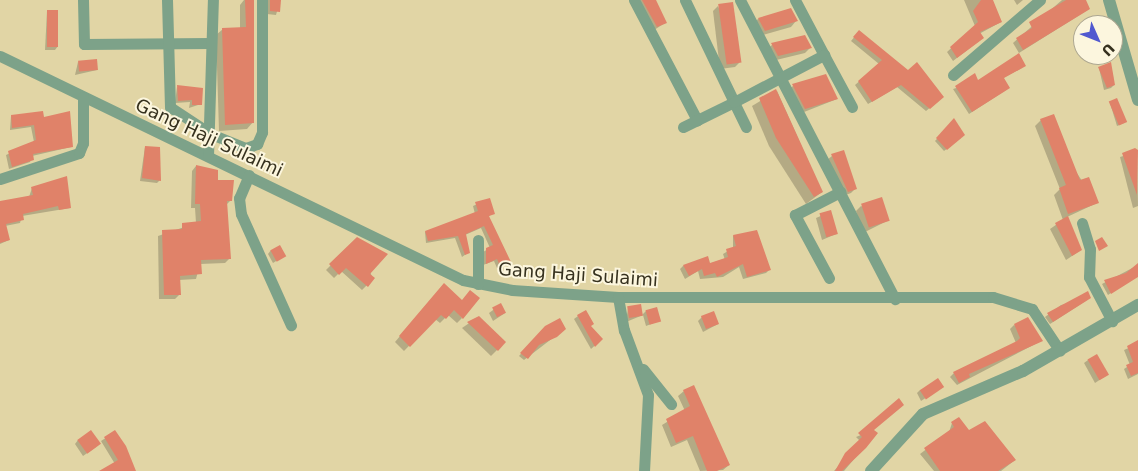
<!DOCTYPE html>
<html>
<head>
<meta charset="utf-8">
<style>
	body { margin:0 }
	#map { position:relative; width:1138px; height:471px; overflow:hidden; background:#e1d5a5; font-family:"DejaVu Sans",sans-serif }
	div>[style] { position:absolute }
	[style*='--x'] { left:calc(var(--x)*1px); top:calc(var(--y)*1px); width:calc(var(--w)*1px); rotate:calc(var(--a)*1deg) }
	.shadow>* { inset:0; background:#0003 }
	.building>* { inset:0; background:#e08269; transform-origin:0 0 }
	.minor>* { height:11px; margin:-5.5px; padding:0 5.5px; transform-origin:5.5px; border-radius:5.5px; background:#7da289 }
	.tertiary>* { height:12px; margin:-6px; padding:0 6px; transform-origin:6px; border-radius:6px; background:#7da289 }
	span { translate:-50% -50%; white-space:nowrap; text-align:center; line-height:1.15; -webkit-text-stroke:4px #fcf6de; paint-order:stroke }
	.street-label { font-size:18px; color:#36311e }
	.north { position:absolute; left:1073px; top:15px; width:50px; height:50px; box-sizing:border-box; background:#fcf6de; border:1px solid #ada791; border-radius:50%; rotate:134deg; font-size:14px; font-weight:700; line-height:20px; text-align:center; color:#36311e }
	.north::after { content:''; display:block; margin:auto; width:18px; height:22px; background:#5159cf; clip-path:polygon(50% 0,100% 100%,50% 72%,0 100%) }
</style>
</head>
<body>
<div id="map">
	<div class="shadow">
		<div style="clip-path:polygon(244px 0,254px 0,253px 122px,247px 129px,219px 131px,216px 35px,223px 29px,240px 28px,240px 5px)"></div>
		<div style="clip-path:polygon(268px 0,280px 0,276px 15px,267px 14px)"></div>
		<div style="clip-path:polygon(631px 0,654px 0,665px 23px,651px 32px)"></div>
		<div style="clip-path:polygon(964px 0,991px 0,1001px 22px,979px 34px,979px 41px,953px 61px,947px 52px,975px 26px)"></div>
		<div style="clip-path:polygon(1014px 0,1023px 0,1017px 5px)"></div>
		<div style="clip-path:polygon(1062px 0,1084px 0,1089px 9px,1019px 53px,1013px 43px)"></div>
		<div style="clip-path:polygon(718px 6px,740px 62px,735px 67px,720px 69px,713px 11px)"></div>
		<div style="clip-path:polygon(790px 9px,796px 21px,791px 27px,759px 36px,753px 24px,758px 19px)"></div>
		<div style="clip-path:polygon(47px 11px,58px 46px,55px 50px,45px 50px)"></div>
		<div style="clip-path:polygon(856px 35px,938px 101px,926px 111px,897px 87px,868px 104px,855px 85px,879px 64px,851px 41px)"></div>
		<div style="clip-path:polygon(804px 37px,810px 48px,805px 53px,772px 61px,766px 50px,772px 45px)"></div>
		<div style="clip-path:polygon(78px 62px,97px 70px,75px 75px)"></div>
		<div style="clip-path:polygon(1022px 68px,1003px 78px,1006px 90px,969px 114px,953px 89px)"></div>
		<div style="clip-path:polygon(1099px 68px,1114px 85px,1111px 88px,1104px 90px)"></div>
		<div style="clip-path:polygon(793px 86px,837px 99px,799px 114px,787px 91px)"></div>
		<div style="clip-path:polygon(177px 87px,201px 104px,189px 108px,190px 102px,175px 103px)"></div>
		<div style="clip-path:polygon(777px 91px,822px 192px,806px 204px,769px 146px,752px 106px)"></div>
		<div style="clip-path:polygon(1110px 103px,1124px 123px,1117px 126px)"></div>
		<div style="clip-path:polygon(11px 116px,43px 119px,71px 147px,32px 156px,30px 162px,9px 169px,6px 155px,34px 142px,31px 127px,10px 130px)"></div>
		<div style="clip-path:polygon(954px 120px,961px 138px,944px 151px,935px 141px)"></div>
		<div style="clip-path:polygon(1041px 120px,1097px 203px,1067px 217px,1081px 250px,1066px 260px,1050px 229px,1063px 220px,1054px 195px,1060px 189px,1035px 126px)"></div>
		<div style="clip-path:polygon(145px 147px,160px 180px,157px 183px,140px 181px)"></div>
		<div style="clip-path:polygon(1137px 152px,1138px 206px,1133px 208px,1120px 157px)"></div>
		<div style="clip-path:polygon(832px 156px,856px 188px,851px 193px,843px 196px,827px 160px)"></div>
		<div style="clip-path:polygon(196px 166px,217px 171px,217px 182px,231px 200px,226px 205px,230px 258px,225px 263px,200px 264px,196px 279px,179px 280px,180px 294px,175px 299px,159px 299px,158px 236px,196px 223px,195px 208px,191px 208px,192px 171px)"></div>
		<div style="clip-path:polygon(32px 188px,70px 208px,22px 216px,20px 223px,5px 226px,9px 240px,0 244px,0 202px,29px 197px)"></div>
		<div style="clip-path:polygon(489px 199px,493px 213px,488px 217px,509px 262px,507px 265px,497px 268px,494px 261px,483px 265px,483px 252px,490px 248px,481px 228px,465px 235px,469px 252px,462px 257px,455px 238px,426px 243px,425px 232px,475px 214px,473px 206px)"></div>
		<div style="clip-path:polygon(861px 206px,889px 220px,863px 233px,856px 211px)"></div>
		<div style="clip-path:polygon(830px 212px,836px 234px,822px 240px,816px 218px)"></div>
		<div style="clip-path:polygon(756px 231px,769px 270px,766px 273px,743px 279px,739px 267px,723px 277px,700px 279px,698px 271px,685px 279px,680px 269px,683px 266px,707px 258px,709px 264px,725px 260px,723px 254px,733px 248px,733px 236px)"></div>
		<div style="clip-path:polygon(357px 239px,373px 279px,362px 290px,341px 271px,334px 278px,326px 270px)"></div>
		<div style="clip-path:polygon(271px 250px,284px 256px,273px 263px,268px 254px)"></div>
		<div style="clip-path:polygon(1138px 265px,1138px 274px,1108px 295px,1102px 284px)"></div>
		<div style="clip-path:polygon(439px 290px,462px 318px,457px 323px,448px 315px,440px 323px,435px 319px,404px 351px,395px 342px)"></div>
		<div style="clip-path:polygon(1087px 300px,1050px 324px,1045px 317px,1061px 305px)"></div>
		<div style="clip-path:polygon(500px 305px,505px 313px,493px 321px,489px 313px)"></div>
		<div style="clip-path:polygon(628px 308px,642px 315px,646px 311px,659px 321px,646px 326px,643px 315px,626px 322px)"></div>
		<div style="clip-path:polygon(578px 316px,602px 339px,591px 349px,574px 319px)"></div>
		<div style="clip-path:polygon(478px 317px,505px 342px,491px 356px,462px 328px)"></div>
		<div style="clip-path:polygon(702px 317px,718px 324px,703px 332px,698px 321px)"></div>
		<div style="clip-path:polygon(1014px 325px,1041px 341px,957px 385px,950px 377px,954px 373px,1016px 343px,1010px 329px)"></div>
		<div style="clip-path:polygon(545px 327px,562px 331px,524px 360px,519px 356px)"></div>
		<div style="clip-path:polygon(1138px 344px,1138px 374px,1128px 379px,1124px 369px,1130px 365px,1124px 350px)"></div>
		<div style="clip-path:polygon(1088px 360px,1107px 375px,1095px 383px,1084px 363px)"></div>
		<div style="clip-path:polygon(942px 387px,921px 401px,917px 393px,920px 390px)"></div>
		<div style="clip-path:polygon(684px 391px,729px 465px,723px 470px,700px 471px,687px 440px,671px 447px,662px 425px,685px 411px,678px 396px)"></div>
		<div style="clip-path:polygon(952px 423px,969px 431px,1015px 460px,1001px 471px,934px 471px,920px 454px,949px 432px)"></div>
		<div style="clip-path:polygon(873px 430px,876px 433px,844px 471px,834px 471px,860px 441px,856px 437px)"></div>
		<div style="clip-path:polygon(115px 432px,135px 471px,103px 471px,115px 464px,101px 441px)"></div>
		<div style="clip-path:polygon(78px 440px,96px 447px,83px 456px,75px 444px)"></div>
	</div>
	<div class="building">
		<div style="clip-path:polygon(245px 0,254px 0,254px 123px,225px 125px,222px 28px,246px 27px)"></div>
		<div style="clip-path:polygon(270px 0,281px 0,280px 12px,270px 11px)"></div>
		<div style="clip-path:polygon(642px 0,656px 0,667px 23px,657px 27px)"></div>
		<div style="clip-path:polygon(981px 0,993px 0,1002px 22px,980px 32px,984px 38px,957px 58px,950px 47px,978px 22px,973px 11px)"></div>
		<div style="clip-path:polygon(1066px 0,1086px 0,1090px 9px,1023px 50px,1016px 38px,1032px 28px,1029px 22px)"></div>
		<div style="left:733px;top:2px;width:61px;height:15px;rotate:82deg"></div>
		<div style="clip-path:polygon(791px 8px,798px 21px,765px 31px,758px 18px)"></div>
		<div style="left:47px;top:10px;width:11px;height:37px"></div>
		<div style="clip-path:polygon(859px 30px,908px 70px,917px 62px,944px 97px,930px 109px,901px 85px,872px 102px,858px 81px,882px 60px,853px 37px)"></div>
		<div style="clip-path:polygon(805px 35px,812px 48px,778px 56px,771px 43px)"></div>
		<div style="clip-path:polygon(1019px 53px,1026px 66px,1004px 78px,1010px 88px,972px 112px,955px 86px,975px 73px,978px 80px)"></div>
		<div style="left:97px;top:59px;width:11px;height:19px;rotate:85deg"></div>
		<div style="clip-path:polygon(1111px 62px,1115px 85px,1107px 88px,1098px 67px)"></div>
		<div style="clip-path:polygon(826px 74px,838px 99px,805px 109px,792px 84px)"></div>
		<div style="clip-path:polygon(177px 85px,203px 88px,202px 105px,192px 105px,192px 100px,178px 101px)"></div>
		<div style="clip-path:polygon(776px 89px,823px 192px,814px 197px,776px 138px,759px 98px)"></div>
		<div style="left:1117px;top:98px;width:26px;height:9px;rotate:67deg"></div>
		<div style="clip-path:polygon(43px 111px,44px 117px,70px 111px,73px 147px,33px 154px,34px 160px,12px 167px,8px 151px,36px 140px,34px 125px,12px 128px,11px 115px)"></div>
		<div style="clip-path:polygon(1054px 114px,1080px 180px,1089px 177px,1099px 203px,1068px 214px,1059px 188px,1066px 185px,1040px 119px)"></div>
		<div style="clip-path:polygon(954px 118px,965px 135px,947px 150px,936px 138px)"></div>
		<div style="clip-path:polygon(145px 146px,160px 147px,161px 181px,142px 178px)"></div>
		<div style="clip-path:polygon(1135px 148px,1138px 150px,1137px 195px,1122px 153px)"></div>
		<div style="clip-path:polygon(844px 150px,857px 189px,848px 192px,831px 154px)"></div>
		<div style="clip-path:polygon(196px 165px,218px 170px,218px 180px,234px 180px,232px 201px,227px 201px,231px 259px,201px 260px,202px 274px,180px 276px,181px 295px,164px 295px,162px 230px,182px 229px,182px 223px,201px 221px,200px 204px,195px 204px)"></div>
		<div style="clip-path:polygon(67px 176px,71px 208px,59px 210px,58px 206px,23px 214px,24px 220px,6px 224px,10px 240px,0 243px,0 201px,33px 195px,31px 187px)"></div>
		<div style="left:882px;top:197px;width:25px;height:22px;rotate:72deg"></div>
		<div style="clip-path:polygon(490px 198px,495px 214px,489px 216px,511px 262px,500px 266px,497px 259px,486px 264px,486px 248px,493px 245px,484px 226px,466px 234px,470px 253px,465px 255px,458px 236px,428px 241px,425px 231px,478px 211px,475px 202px)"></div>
		<div style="left:831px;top:210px;width:25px;height:12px;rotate:74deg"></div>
		<div style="clip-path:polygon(1068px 216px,1082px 250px,1072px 256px,1055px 223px)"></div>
		<div style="clip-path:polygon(757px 230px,771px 270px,747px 277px,743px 264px,717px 277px,715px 273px,704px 276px,702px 269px,689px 276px,683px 265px,708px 256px,710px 263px,728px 257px,726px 249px,736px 246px,733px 235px)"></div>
		<div style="clip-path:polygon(357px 237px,388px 254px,370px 274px,375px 278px,368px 287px,346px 268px,339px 275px,329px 264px)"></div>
		<div style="clip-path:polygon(1102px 237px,1108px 246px,1099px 251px,1095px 241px)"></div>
		<div style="left:280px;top:245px;width:13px;height:11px;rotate:61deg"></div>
		<div style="clip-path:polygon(1138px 263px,1138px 277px,1111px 294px,1104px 280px,1126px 273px)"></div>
		<div style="clip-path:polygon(444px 283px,462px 300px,470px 290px,480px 298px,463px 319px,454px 310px,446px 319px,441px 315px,410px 347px,399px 336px)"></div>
		<div style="clip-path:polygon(1088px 291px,1091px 298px,1053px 322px,1047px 313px)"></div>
		<div style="left:501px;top:303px;width:11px;height:10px;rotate:63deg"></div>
		<div style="left:641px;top:304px;width:12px;height:14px;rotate:81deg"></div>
		<div style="left:657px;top:307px;width:15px;height:12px;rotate:74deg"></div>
		<div style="clip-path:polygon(586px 310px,594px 324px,591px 326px,603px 339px,595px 347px,577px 315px)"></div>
		<div style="left:714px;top:311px;width:14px;height:14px;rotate:69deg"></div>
		<div style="clip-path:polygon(479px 316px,506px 342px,498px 351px,467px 322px)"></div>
		<div style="clip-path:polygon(1028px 317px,1043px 341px,969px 374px,970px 377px,959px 383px,953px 372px,1017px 341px,1020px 338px,1014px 324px)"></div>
		<div style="clip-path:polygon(560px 318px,566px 329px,557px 337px,539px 345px,528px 359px,520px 353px,545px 326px)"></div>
		<div style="clip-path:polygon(1138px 340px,1138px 373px,1131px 376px,1126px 365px,1133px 362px,1127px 346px)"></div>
		<div style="left:1097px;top:354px;width:24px;height:11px;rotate:60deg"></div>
		<div style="left:938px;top:378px;width:11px;height:22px;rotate:56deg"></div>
		<div style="clip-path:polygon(694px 385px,730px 465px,717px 471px,707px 471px,693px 436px,676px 443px,666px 419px,690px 406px,683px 390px)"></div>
		<div style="clip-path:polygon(899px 398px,904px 405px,874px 430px,878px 433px,866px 448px,842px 471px,835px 471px,845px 453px,862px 437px,858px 433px)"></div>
		<div style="clip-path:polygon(959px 417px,969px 430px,985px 421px,1016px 460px,998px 471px,940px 471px,924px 448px,954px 427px,951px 422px)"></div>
		<div style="left:91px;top:430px;width:17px;height:17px;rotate:54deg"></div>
		<div style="clip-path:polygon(115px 430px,126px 446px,136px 471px,99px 471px,118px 460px,104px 437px)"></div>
	</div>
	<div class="minor">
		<div style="--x:83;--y:0;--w:44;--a:88.7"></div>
		<div style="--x:84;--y:44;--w:127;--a:-0.5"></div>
		<div style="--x:167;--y:0;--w:107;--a:88.4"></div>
		<div style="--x:170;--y:107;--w:49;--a:33.4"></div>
		<div style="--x:211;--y:134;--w:38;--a:22"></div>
		<div style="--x:246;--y:148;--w:12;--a:-20"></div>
		<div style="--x:257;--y:144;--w:13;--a:-67"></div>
		<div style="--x:262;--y:132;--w:132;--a:-90"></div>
		<div style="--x:634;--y:0;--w:136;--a:62.3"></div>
		<div style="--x:740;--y:0;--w:337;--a:62.6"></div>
		<div style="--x:795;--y:0;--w:62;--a:62.2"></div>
		<div style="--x:0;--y:56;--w:514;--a:25.82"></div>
		<div style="--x:463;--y:280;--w:50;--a:11.5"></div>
		<div style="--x:512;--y:290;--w:106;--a:3.8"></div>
		<div style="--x:618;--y:297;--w:375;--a:0"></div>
		<div style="--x:993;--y:297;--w:41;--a:17.1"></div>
		<div style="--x:1032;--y:309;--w:50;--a:56.3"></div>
		<div style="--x:953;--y:75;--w:115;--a:-40.8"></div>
		<div style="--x:683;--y:127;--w:57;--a:-26.1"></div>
		<div style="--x:734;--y:102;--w:113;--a:-115.7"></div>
		<div style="--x:746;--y:127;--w:28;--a:-116"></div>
		<div style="--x:734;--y:102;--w:102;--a:-27.6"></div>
		<div style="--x:824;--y:55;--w:59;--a:61.7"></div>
		<div style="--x:208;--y:156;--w:156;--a:-88.2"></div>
		<div style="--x:249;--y:175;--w:25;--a:113"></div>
		<div style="--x:239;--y:198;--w:16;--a:83"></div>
		<div style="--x:241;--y:214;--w:122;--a:65.8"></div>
		<div style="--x:0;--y:179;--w:83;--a:-18.2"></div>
		<div style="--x:79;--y:153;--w:11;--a:-68"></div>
		<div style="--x:83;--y:143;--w:46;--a:-90"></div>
		<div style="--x:1082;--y:223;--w:27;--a:73"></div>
		<div style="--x:1090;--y:249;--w:28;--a:92"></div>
		<div style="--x:1089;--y:277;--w:50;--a:62.4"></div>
		<div style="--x:478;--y:240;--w:44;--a:90"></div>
		<div style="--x:829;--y:278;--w:72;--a:-118.4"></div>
		<div style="--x:795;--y:215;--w:51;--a:-27.1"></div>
		<div style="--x:618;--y:297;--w:34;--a:80"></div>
		<div style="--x:624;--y:330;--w:69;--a:69.7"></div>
		<div style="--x:648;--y:395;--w:76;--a:93"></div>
		<div style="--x:643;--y:369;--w:45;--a:51.3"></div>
	</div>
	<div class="tertiary">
		<div style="--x:1109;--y:0;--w:104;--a:73.8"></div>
		<div style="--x:871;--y:471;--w:77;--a:-47.6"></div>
		<div style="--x:923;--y:414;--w:109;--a:-23.3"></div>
		<div style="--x:1023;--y:371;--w:133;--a:-29.9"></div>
	</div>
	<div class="street-label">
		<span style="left:209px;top:138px;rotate:25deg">Gang Haji Sulaimi</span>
		<span style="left:578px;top:275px;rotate:4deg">Gang Haji Sulaimi</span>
	</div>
	<div class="north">U</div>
</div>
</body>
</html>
